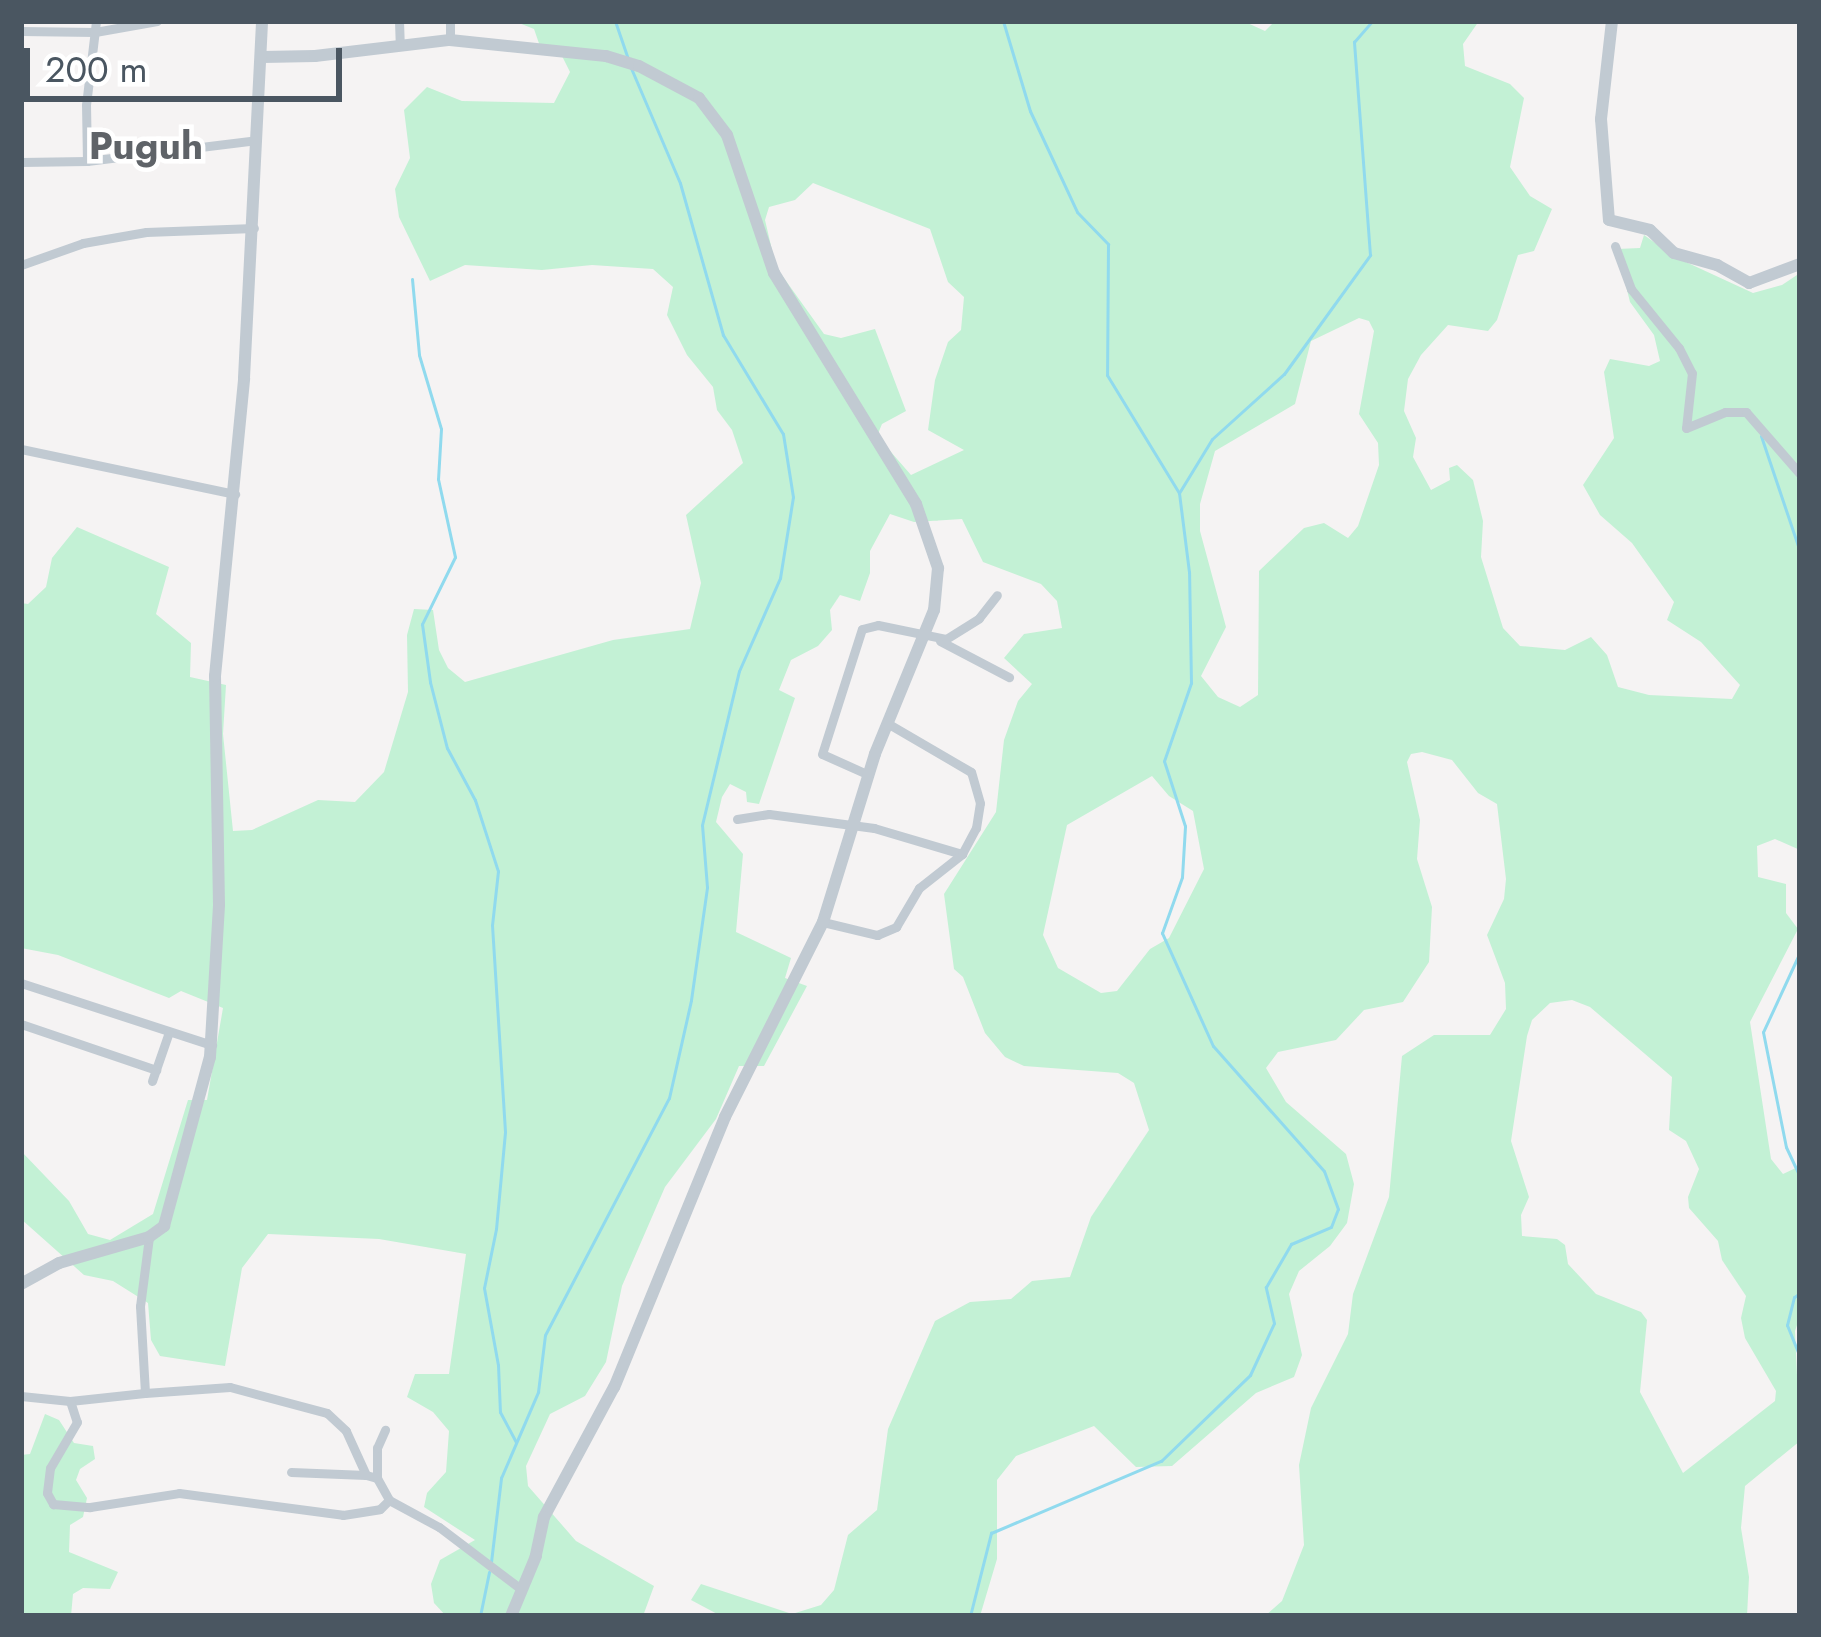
<!DOCTYPE html>
<html>
<head>
<meta charset="utf-8">
<style>
	body { margin:0 }
	#map { position:relative; width:1821px; height:1637px; overflow:hidden; background:#f5f3f3; font-family:Jost,sans-serif }
	div>[style] { position:absolute }
	[style*='--x'] { left:calc(var(--x)*1px); top:calc(var(--y)*1px); width:calc(var(--w)*1px); rotate:calc(var(--a)*1deg) }
	.green>* { inset:0; background:#c3f1d5 }
	.stream>* { height:3px; margin:-1.5px; padding:0 1.5px; transform-origin:1.5px; border-radius:1.5px; background:#90daee }
	.minor>* { height:9px; margin:-4.5px; padding:0 4.5px; transform-origin:4.5px; border-radius:4.5px; background:#c1cad2 }
	.tertiary>* { height:12px; margin:-6px; padding:0 6px; transform-origin:6px; border-radius:6px; background:#c1cad2 }
	span { translate:-50% -50%; white-space:nowrap; text-align:center; line-height:1.15; -webkit-text-stroke:9px #fff; paint-order:stroke }
	.quarter-label { font-size:39px; color:#5f6368; font-weight:700 }
	.frame { position:absolute; inset:0; border:24px solid #4a5661; pointer-events:none }
	.scale { position:absolute; left:24px; top:48px; width:318px; height:54px; box-sizing:border-box; border:6px solid #4a5661; border-top:0; padding-left:15px; font-size:36px; line-height:42px; white-space:nowrap; color:#4a5661; -webkit-text-stroke:9px #fff; paint-order:stroke }
</style>
</head>
<body>
<div id="map">
	<div class="green">
		<div style="clip-path:polygon(evenodd,514px 21px,1243px 21px,1265px 31px,1275px 21px,1479px 21px,1463px 44px,1465px 66px,1510px 84px,1524px 98px,1510px 167px,1530px 196px,1552px 209px,1534px 251px,1518px 255px,1497px 320px,1488px 331px,1448px 325px,1421px 355px,1408px 379px,1404px 411px,1416px 438px,1413px 457px,1431px 490px,1450px 480px,1449px 468px,1457px 465px,1473px 480px,1483px 521px,1481px 557px,1503px 628px,1520px 646px,1565px 650px,1591px 637px,1607px 655px,1618px 687px,1649px 695px,1732px 699px,1740px 685px,1701px 642px,1667px 620px,1674px 602px,1632px 543px,1600px 515px,1583px 485px,1614px 438px,1604px 372px,1610px 359px,1649px 366px,1660px 361px,1654px 335px,1630px 302px,1617px 249px,1640px 248px,1644px 235px,1675px 257px,1753px 293px,1782px 285px,1800px 273px,1800px 850px,1775px 839px,1757px 846px,1758px 877px,1786px 884px,1786px 913px,1798px 929px,1750px 1022px,1771px 1159px,1783px 1174px,1800px 1166px,1800px 1316px,1795px 1331px,1800px 1441px,1745px 1486px,1741px 1528px,1749px 1577px,1747px 1616px,1265px 1616px,1282px 1601px,1304px 1545px,1299px 1465px,1311px 1408px,1348px 1334px,1353px 1294px,1389px 1197px,1402px 1056px,1434px 1035px,1490px 1035px,1506px 1009px,1505px 983px,1487px 935px,1504px 899px,1506px 879px,1497px 804px,1478px 793px,1452px 760px,1422px 752px,1411px 754px,1407px 762px,1420px 820px,1417px 859px,1432px 907px,1429px 962px,1403px 1002px,1364px 1010px,1336px 1040px,1278px 1052px,1266px 1068px,1286px 1102px,1346px 1154px,1354px 1184px,1347px 1223px,1330px 1246px,1299px 1271px,1289px 1294px,1302px 1355px,1294px 1377px,1256px 1393px,1172px 1466px,1136px 1467px,1094px 1426px,1016px 1456px,997px 1480px,997px 1559px,980px 1616px,721px 1616px,691px 1600px,701px 1584px,792px 1614px,821px 1605px,834px 1590px,848px 1535px,877px 1510px,888px 1429px,935px 1321px,970px 1302px,1011px 1299px,1032px 1281px,1070px 1277px,1091px 1217px,1149px 1130px,1134px 1083px,1118px 1073px,1024px 1066px,1005px 1057px,985px 1033px,963px 977px,954px 969px,944px 894px,996px 812px,1004px 740px,1018px 701px,1032px 684px,1004px 658px,1024px 634px,1062px 628px,1057px 601px,1041px 584px,983px 562px,962px 519px,914px 522px,890px 514px,870px 551px,870px 573px,860px 601px,840px 595px,830px 610px,832px 630px,818px 646px,791px 660px,779px 690px,795px 698px,759px 804px,747px 802px,746px 792px,730px 784px,722px 797px,716px 822px,743px 854px,736px 932px,791px 958px,785px 978px,807px 986px,764px 1066px,739px 1066px,716px 1119px,665px 1187px,622px 1286px,606px 1362px,585px 1396px,550px 1414px,526px 1466px,528px 1486px,576px 1541px,654px 1586px,643px 1616px,446px 1616px,434px 1603px,431px 1584px,440px 1560px,475px 1540px,424px 1507px,427px 1493px,446px 1472px,449px 1431px,433px 1412px,407px 1397px,415px 1374px,449px 1374px,466px 1254px,379px 1239px,268px 1234px,242px 1268px,225px 1366px,160px 1356px,151px 1340px,148px 1303px,113px 1281px,84px 1275px,21px 1219px,21px 1151px,69px 1201px,88px 1234px,110px 1240px,153px 1214px,188px 1100px,207px 1100px,223px 1008px,181px 991px,169px 998px,58px 955px,21px 948px,21px 603px,28px 604px,46px 587px,52px 558px,77px 527px,169px 567px,156px 614px,191px 643px,190px 677px,226px 685px,223px 734px,233px 831px,252px 830px,318px 800px,355px 802px,384px 772px,408px 692px,407px 635px,414px 609px,433px 610px,439px 650px,448px 668px,465px 682px,613px 640px,690px 629px,701px 583px,686px 515px,743px 463px,732px 430px,717px 410px,713px 387px,687px 355px,667px 315px,673px 287px,653px 269px,592px 265px,542px 270px,465px 265px,430px 281px,399px 217px,395px 189px,410px 158px,404px 110px,427px 87px,462px 101px,554px 103px,570px 72px,562px 56px,543px 55px,534px 29px,514px 21px,813px 183px,930px 229px,948px 282px,964px 297px,961px 330px,948px 342px,935px 380px,928px 430px,964px 450px,911px 475px,877px 436px,882px 424px,906px 411px,875px 329px,841px 338px,824px 334px,776px 267px,765px 220px,769px 207px,795px 200px,813px 183px,514px 21px,1359px 318px,1369px 321px,1374px 331px,1359px 414px,1378px 443px,1379px 465px,1358px 526px,1348px 538px,1324px 523px,1304px 528px,1259px 571px,1258px 695px,1240px 707px,1218px 697px,1201px 676px,1226px 627px,1200px 531px,1200px 504px,1215px 451px,1295px 404px,1311px 341px,1359px 318px,514px 21px,1152px 776px,1169px 796px,1193px 811px,1204px 869px,1169px 938px,1150px 949px,1117px 991px,1101px 993px,1058px 968px,1043px 935px,1067px 825px,1152px 776px,514px 21px,1572px 1000px,1590px 1007px,1672px 1077px,1669px 1130px,1686px 1141px,1699px 1169px,1688px 1197px,1689px 1208px,1718px 1241px,1722px 1260px,1746px 1296px,1741px 1318px,1745px 1338px,1776px 1391px,1775px 1401px,1683px 1473px,1640px 1392px,1647px 1320px,1641px 1312px,1596px 1294px,1568px 1264px,1565px 1245px,1557px 1239px,1522px 1236px,1521px 1215px,1529px 1197px,1511px 1141px,1527px 1036px,1532px 1020px,1550px 1003px,1572px 1000px)"></div>
		<div style="clip-path:polygon(45px 1414px,59px 1420px,74px 1443px,93px 1446px,95px 1459px,80px 1469px,76px 1480px,87px 1498px,83px 1517px,70px 1525px,69px 1552px,118px 1572px,110px 1589px,83px 1588px,73px 1594px,71px 1616px,21px 1616px,21px 1455px,30px 1454px)"></div>
	</div>
	<div class="stream">
		<div style="--x:615;--y:21;--w:40;--a:71.1"></div>
		<div style="--x:1003;--y:21;--w:94;--a:73.3"></div>
		<div style="--x:1030;--y:111;--w:111;--a:65"></div>
		<div style="--x:1077;--y:212;--w:45;--a:45.9"></div>
		<div style="--x:1108;--y:244;--w:131;--a:90.4"></div>
		<div style="--x:1107;--y:375;--w:138;--a:58.6"></div>
		<div style="--x:412;--y:279;--w:76;--a:84.7"></div>
		<div style="--x:419;--y:355;--w:77;--a:73.4"></div>
		<div style="--x:441;--y:429;--w:50;--a:93.4"></div>
		<div style="--x:438;--y:479;--w:80;--a:77.7"></div>
		<div style="--x:455;--y:557;--w:75;--a:116.2"></div>
		<div style="--x:422;--y:624;--w:59;--a:82.1"></div>
		<div style="--x:430;--y:682;--w:68;--a:75.6"></div>
		<div style="--x:447;--y:748;--w:59;--a:61.7"></div>
		<div style="--x:475;--y:800;--w:75;--a:72.1"></div>
		<div style="--x:498;--y:871;--w:54;--a:96.3"></div>
		<div style="--x:492;--y:925;--w:207;--a:86.4"></div>
		<div style="--x:505;--y:1132;--w:97;--a:95.3"></div>
		<div style="--x:496;--y:1229;--w:60;--a:101.5"></div>
		<div style="--x:484;--y:1288;--w:78;--a:79.7"></div>
		<div style="--x:498;--y:1365;--w:47;--a:87.6"></div>
		<div style="--x:500;--y:1412;--w:34;--a:62"></div>
		<div style="--x:1761;--y:436;--w:122;--a:71.4"></div>
		<div style="--x:1800;--y:952;--w:88;--a:114.8"></div>
		<div style="--x:1763;--y:1032;--w:117;--a:78.7"></div>
		<div style="--x:1786;--y:1147;--w:33;--a:65"></div>
		<div style="--x:1800;--y:1293;--w:7;--a:146"></div>
		<div style="--x:1794;--y:1297;--w:29;--a:104"></div>
		<div style="--x:1787;--y:1325;--w:35;--a:68"></div>
		<div style="--x:491;--y:1562;--w:85;--a:-83.2"></div>
		<div style="--x:501;--y:1478;--w:94;--a:-66.7"></div>
		<div style="--x:538;--y:1392;--w:57;--a:-83"></div>
		<div style="--x:545;--y:1335;--w:267;--a:-62.4"></div>
		<div style="--x:669;--y:1098;--w:100;--a:-77.3"></div>
		<div style="--x:691;--y:1000;--w:114;--a:-81.9"></div>
		<div style="--x:707;--y:887;--w:62;--a:-94.6"></div>
		<div style="--x:702;--y:825;--w:158;--a:-76.5"></div>
		<div style="--x:739;--y:671;--w:102;--a:-66.2"></div>
		<div style="--x:780;--y:578;--w:82;--a:-80.9"></div>
		<div style="--x:793;--y:497;--w:64;--a:-99"></div>
		<div style="--x:783;--y:434;--w:116;--a:-121.2"></div>
		<div style="--x:723;--y:335;--w:158;--a:-105.8"></div>
		<div style="--x:680;--y:183;--w:125;--a:-113.1"></div>
		<div style="--x:480;--y:1616;--w:45;--a:-78.4"></div>
		<div style="--x:970;--y:1616;--w:86;--a:-75.8"></div>
		<div style="--x:991;--y:1533;--w:185;--a:-23"></div>
		<div style="--x:1161;--y:1461;--w:124;--a:-44"></div>
		<div style="--x:1250;--y:1375;--w:57;--a:-65.2"></div>
		<div style="--x:1274;--y:1323;--w:37;--a:-103"></div>
		<div style="--x:1266;--y:1287;--w:50;--a:-59.8"></div>
		<div style="--x:1291;--y:1244;--w:43;--a:-23"></div>
		<div style="--x:1331;--y:1227;--w:19;--a:-69"></div>
		<div style="--x:1338;--y:1209;--w:40;--a:-110.2"></div>
		<div style="--x:1324;--y:1171;--w:167;--a:-131.6"></div>
		<div style="--x:1213;--y:1046;--w:124;--a:-114.3"></div>
		<div style="--x:1162;--y:933;--w:59;--a:-70.3"></div>
		<div style="--x:1182;--y:877;--w:51;--a:-86.6"></div>
		<div style="--x:1185;--y:826;--w:68;--a:-107.9"></div>
		<div style="--x:1164;--y:761;--w:83;--a:-70.9"></div>
		<div style="--x:1191;--y:683;--w:111;--a:-91"></div>
		<div style="--x:1189;--y:572;--w:80;--a:-97.2"></div>
		<div style="--x:1179;--y:493;--w:63;--a:-58.6"></div>
		<div style="--x:1212;--y:439;--w:97;--a:-42.1"></div>
		<div style="--x:1284;--y:374;--w:147;--a:-54.1"></div>
		<div style="--x:1370;--y:255;--w:214;--a:-94.3"></div>
		<div style="--x:1354;--y:42;--w:28;--a:-49"></div>
	</div>
	<div class="minor">
		<div style="--x:399;--y:21;--w:23;--a:88"></div>
		<div style="--x:450;--y:21;--w:19;--a:90"></div>
		<div style="--x:21;--y:31;--w:74;--a:0.8"></div>
		<div style="--x:95;--y:32;--w:63;--a:-10.1"></div>
		<div style="--x:87;--y:161;--w:56;--a:-91"></div>
		<div style="--x:86;--y:105;--w:85;--a:-83.2"></div>
		<div style="--x:21;--y:162;--w:66;--a:-0.9"></div>
		<div style="--x:87;--y:161;--w:171;--a:-7"></div>
		<div style="--x:1615;--y:246;--w:46;--a:69.6"></div>
		<div style="--x:1631;--y:289;--w:76;--a:50.9"></div>
		<div style="--x:1679;--y:348;--w:28;--a:63"></div>
		<div style="--x:1692;--y:373;--w:55;--a:96.2"></div>
		<div style="--x:1686;--y:428;--w:42;--a:-22.3"></div>
		<div style="--x:1725;--y:412;--w:21;--a:0"></div>
		<div style="--x:1746;--y:412;--w:82;--a:48.9"></div>
		<div style="--x:21;--y:265;--w:66;--a:-19.5"></div>
		<div style="--x:83;--y:243;--w:64;--a:-9.9"></div>
		<div style="--x:146;--y:232;--w:108;--a:-2.1"></div>
		<div style="--x:21;--y:449;--w:219;--a:11.9"></div>
		<div style="--x:940;--y:641;--w:78;--a:27.6"></div>
		<div style="--x:869;--y:775;--w:51;--a:-155.9"></div>
		<div style="--x:822;--y:754;--w:131;--a:-72.3"></div>
		<div style="--x:862;--y:629;--w:16;--a:-14"></div>
		<div style="--x:878;--y:625;--w:69;--a:11.6"></div>
		<div style="--x:946;--y:639;--w:39;--a:-32"></div>
		<div style="--x:979;--y:618;--w:29;--a:-52"></div>
		<div style="--x:737;--y:819;--w:32;--a:-9"></div>
		<div style="--x:769;--y:814;--w:106;--a:7.6"></div>
		<div style="--x:874;--y:828;--w:92;--a:16.5"></div>
		<div style="--x:823;--y:922;--w:56;--a:13.5"></div>
		<div style="--x:877;--y:935;--w:21;--a:-23"></div>
		<div style="--x:896;--y:927;--w:45;--a:-59.5"></div>
		<div style="--x:919;--y:888;--w:55;--a:-38.3"></div>
		<div style="--x:962;--y:854;--w:30;--a:-62"></div>
		<div style="--x:976;--y:828;--w:25;--a:-81"></div>
		<div style="--x:980;--y:803;--w:32;--a:-106"></div>
		<div style="--x:971;--y:772;--w:97;--a:-149.7"></div>
		<div style="--x:21;--y:983;--w:201;--a:18"></div>
		<div style="--x:21;--y:1024;--w:143;--a:18.8"></div>
		<div style="--x:152;--y:1081;--w:52;--a:-70.9"></div>
		<div style="--x:149;--y:1237;--w:70;--a:97.4"></div>
		<div style="--x:140;--y:1306;--w:87;--a:86.7"></div>
		<div style="--x:145;--y:1393;--w:85;--a:-4"></div>
		<div style="--x:230;--y:1387;--w:100;--a:15"></div>
		<div style="--x:327;--y:1413;--w:26;--a:43"></div>
		<div style="--x:346;--y:1431;--w:48;--a:65.6"></div>
		<div style="--x:366;--y:1475;--w:11;--a:15"></div>
		<div style="--x:377;--y:1478;--w:25;--a:61"></div>
		<div style="--x:389;--y:1500;--w:57;--a:28.4"></div>
		<div style="--x:439;--y:1527;--w:103;--a:37.1"></div>
		<div style="--x:21;--y:1396;--w:49;--a:5.8"></div>
		<div style="--x:70;--y:1401;--w:75;--a:-6.1"></div>
		<div style="--x:70;--y:1401;--w:22;--a:72"></div>
		<div style="--x:77;--y:1422;--w:53;--a:120.4"></div>
		<div style="--x:50;--y:1468;--w:25;--a:97"></div>
		<div style="--x:47;--y:1493;--w:13;--a:61"></div>
		<div style="--x:53;--y:1504;--w:37;--a:5"></div>
		<div style="--x:90;--y:1507;--w:90;--a:-8.9"></div>
		<div style="--x:179;--y:1493;--w:165;--a:7.6"></div>
		<div style="--x:343;--y:1515;--w:37;--a:-9"></div>
		<div style="--x:380;--y:1509;--w:13;--a:-45"></div>
		<div style="--x:291;--y:1472;--w:75;--a:2.3"></div>
		<div style="--x:377;--y:1478;--w:30;--a:-90"></div>
		<div style="--x:377;--y:1448;--w:20;--a:-66"></div>
	</div>
	<div class="tertiary">
		<div style="--x:1612;--y:21;--w:99;--a:96.4"></div>
		<div style="--x:1601;--y:119;--w:101;--a:85.5"></div>
		<div style="--x:1609;--y:220;--w:42;--a:13.7"></div>
		<div style="--x:1650;--y:230;--w:33;--a:44"></div>
		<div style="--x:1674;--y:253;--w:45;--a:15.6"></div>
		<div style="--x:1717;--y:265;--w:37;--a:29"></div>
		<div style="--x:1749;--y:283;--w:54;--a:-20.4"></div>
		<div style="--x:263;--y:57;--w:52;--a:-1.1"></div>
		<div style="--x:315;--y:56;--w:136;--a:-6.8"></div>
		<div style="--x:450;--y:40;--w:157;--a:5.9"></div>
		<div style="--x:606;--y:56;--w:34;--a:17"></div>
		<div style="--x:639;--y:66;--w:68;--a:28.1"></div>
		<div style="--x:699;--y:98;--w:46;--a:52.9"></div>
		<div style="--x:727;--y:135;--w:146;--a:71.2"></div>
		<div style="--x:774;--y:273;--w:271;--a:58.4"></div>
		<div style="--x:916;--y:504;--w:68;--a:71"></div>
		<div style="--x:938;--y:568;--w:42;--a:95.4"></div>
		<div style="--x:934;--y:610;--w:156;--a:112.3"></div>
		<div style="--x:875;--y:754;--w:176;--a:107.2"></div>
		<div style="--x:823;--y:922;--w:218;--a:116.7"></div>
		<div style="--x:725;--y:1117;--w:292;--a:112.3"></div>
		<div style="--x:614;--y:1387;--w:148;--a:118.3"></div>
		<div style="--x:544;--y:1517;--w:40;--a:102"></div>
		<div style="--x:536;--y:1556;--w:65;--a:112.6"></div>
		<div style="--x:21;--y:1284;--w:43;--a:-28.9"></div>
		<div style="--x:59;--y:1263;--w:94;--a:-16.1"></div>
		<div style="--x:149;--y:1237;--w:19;--a:-36"></div>
		<div style="--x:164;--y:1226;--w:175;--a:-74.8"></div>
		<div style="--x:210;--y:1057;--w:152;--a:-86.6"></div>
		<div style="--x:219;--y:905;--w:229;--a:-91"></div>
		<div style="--x:215;--y:676;--w:299;--a:-84.4"></div>
		<div style="--x:244;--y:378;--w:357;--a:-87.1"></div>
	</div>
	<div class="quarter-label">
		<span style="left:146px;top:146px">Puguh</span>
	</div>
	<div class="frame"></div>
	<div class="scale">200 m</div>
</div>
</body>
</html>
